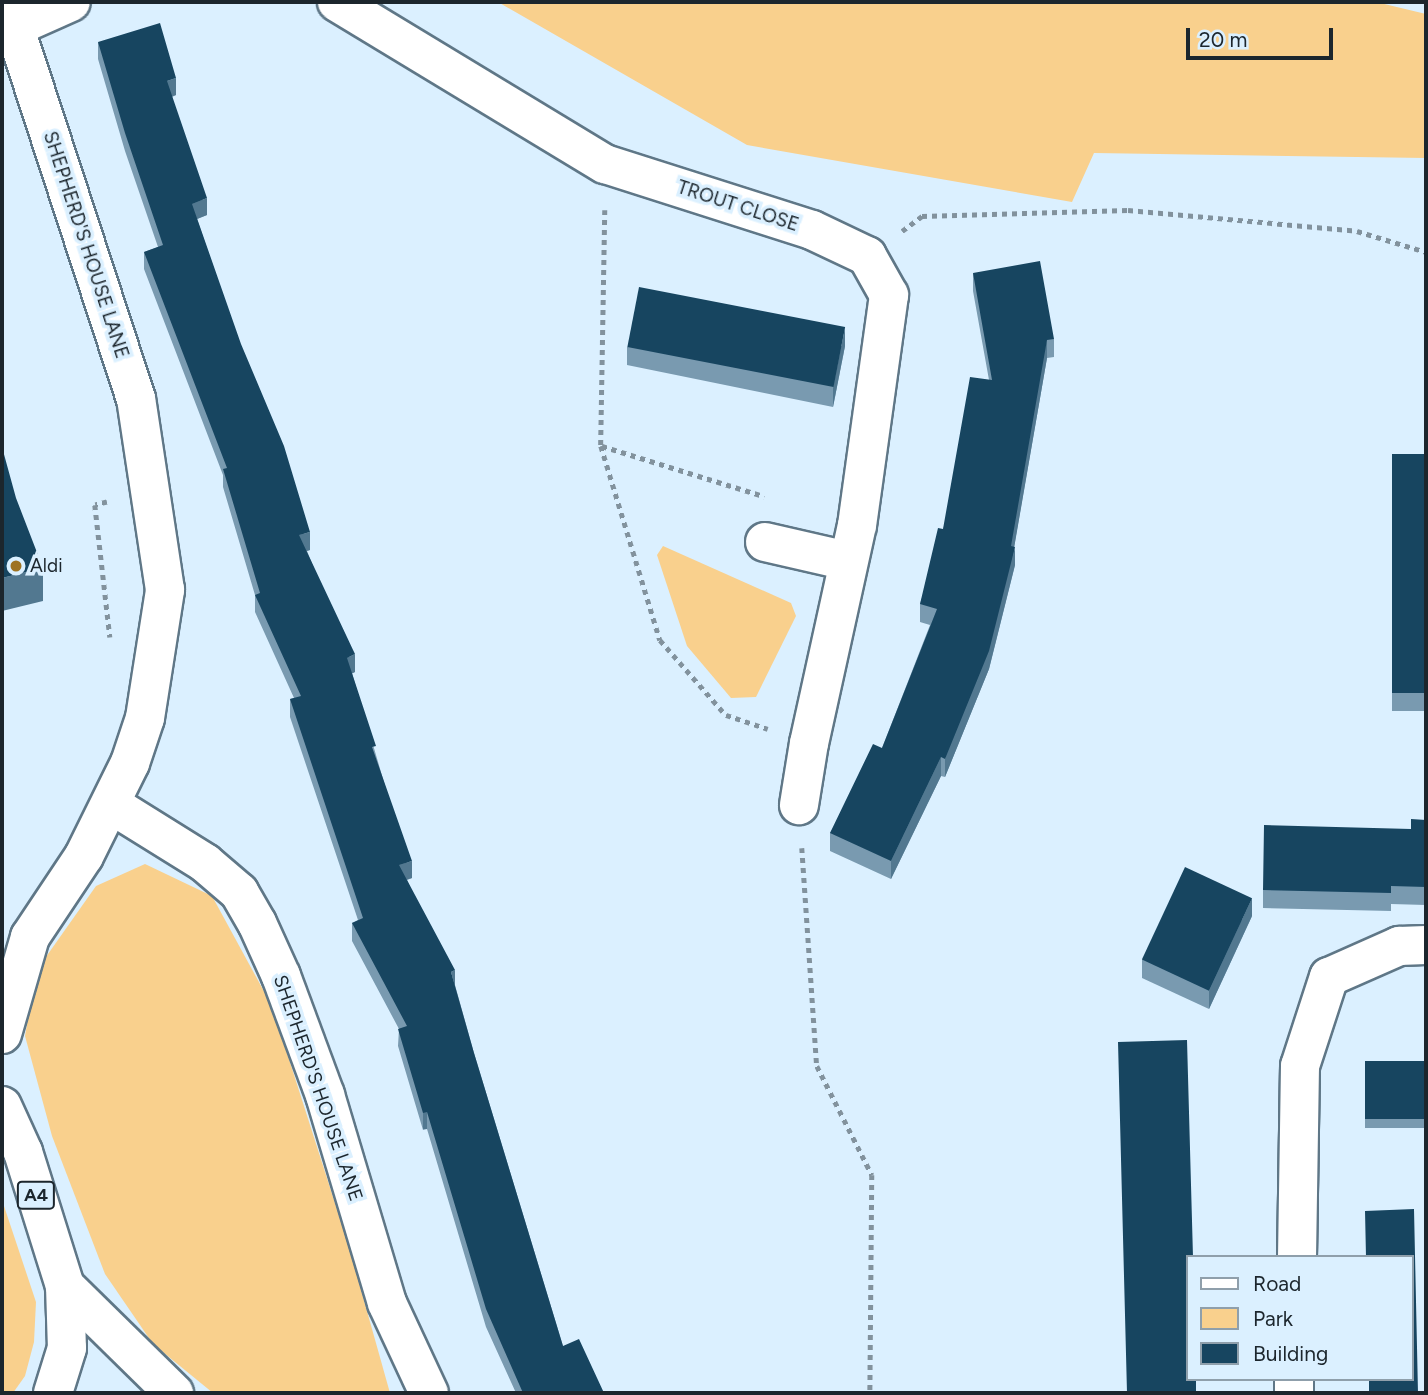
<!DOCTYPE html>
<html>
<head>
<meta charset="utf-8">
<style>
	body { margin:0 }
	#map { position:relative; width:1428px; height:1395px; overflow:hidden; background:#dbf0ff; font-family:Figtree,sans-serif }
	div>[style] { position:absolute }
	[style*='--x'] { left:calc(var(--x)*1px); top:calc(var(--y)*1px); width:calc(var(--w)*1px); rotate:calc(var(--a)*1deg) }
	.green>* { inset:0; background:#f9d08d }
	.path>* { height:4.5px; margin-top:-2.25px; transform-origin:0; background:repeating-linear-gradient(90deg,#82929d 0 5px,transparent 0 10px) }
	.roads { filter:drop-shadow(2px 0 #5f7787) drop-shadow(-2px 0 #5f7787) drop-shadow(0 2px #5f7787) drop-shadow(0 -2px #5f7787) }
	.street>* { height:38px; margin:-19px; padding:0 19px; transform-origin:19px; border-radius:19px; background:#fff }
	.primary>* { height:38px; margin:-19px; padding:0 19px; transform-origin:19px; border-radius:19px; background:#fff }
	.wall>* { inset:0; background:#799ab0; transform-origin:0 0 }
	.shaded-wall>* { inset:0; background:#527890; transform-origin:0 0 }
	.building>* { inset:0; background:#174560; transform-origin:0 0 }
	.dots>* { width:19px; height:19px; translate:-50% -50%; box-sizing:border-box; border:4px solid #dbf0ff; border-radius:50% }
	span { translate:-50% -50%; white-space:nowrap; text-align:center; line-height:1.15; -webkit-text-stroke:7px #dbf0ff; paint-order:stroke }
	.shield-label span { padding:2px 5px; background:#dbf0ff; border:2px solid; border-radius:5px; -webkit-text-stroke-width:0 }
	.shield-label { font-size:18px; color:#1c262d; font-weight:700 }
	.street-label { font-size:19px; color:#1c262d }
	.poi-label { font-size:19px; color:#1c262d }
	.left { translate:0 -50%; text-align:left }
	.frame { position:absolute; inset:0; border:4px solid #1c262d; pointer-events:none }
	.legend { position:absolute; left:1186px; top:1255px; width:228px; height:126px; box-sizing:border-box; background:#dbf0ff; border:2px solid #8f9fab; margin:0; padding:9px 12px; list-style:none; font-size:21px; color:#1c262d }
	.legend li { display:flex; align-items:center; gap:14px; height:35px }
	.legend b { width:35px; border:2px solid #8f9fab }
	.scale { position:absolute; left:1186px; top:28px; width:147px; height:32px; box-sizing:border-box; border:4px solid #1c262d; border-top:0; padding-left:9px; font-size:21px; line-height:24px; white-space:nowrap; color:#1c262d; -webkit-text-stroke:5px #dbf0ff; paint-order:stroke }
</style>
</head>
<body>
<div id="map">
	<div class="green">
		<div style="clip-path:polygon(498px 2px,1376px 2px,1426px 14px,1426px 158px,1094px 153px,1072px 202px,747px 145px)"></div>
		<div style="clip-path:polygon(663px 546px,791px 603px,796px 616px,756px 697px,731px 698px,687px 646px,657px 555px)"></div>
		<div style="clip-path:polygon(145px 864px,212px 896px,272px 1006px,349px 1247px,390px 1393px,213px 1393px,153px 1344px,105px 1274px,52px 1136px,25px 1036px,36px 971px,96px 886px)"></div>
		<div style="clip-path:polygon(2px 1200px,36px 1302px,34px 1342px,25px 1376px,13px 1393px,2px 1393px)"></div>
	</div>
	<div class="path">
		<div style="--x:605;--y:210;--w:236;--a:91"></div>
		<div style="--x:601;--y:446;--w:203;--a:73.1"></div>
		<div style="--x:660;--y:640;--w:100;--a:48.7"></div>
		<div style="--x:726;--y:715;--w:44;--a:18.4"></div>
		<div style="--x:902;--y:231;--w:25;--a:-37"></div>
		<div style="--x:922;--y:216;--w:206;--a:-1.7"></div>
		<div style="--x:1128;--y:210;--w:230;--a:5.2"></div>
		<div style="--x:1357;--y:231;--w:72;--a:16.9"></div>
		<div style="--x:602;--y:446;--w:170;--a:17.2"></div>
		<div style="--x:107;--y:502;--w:12;--a:166"></div>
		<div style="--x:95;--y:505;--w:133;--a:83.5"></div>
		<div style="--x:802;--y:848;--w:219;--a:86.1"></div>
		<div style="--x:817;--y:1066;--w:122;--a:63.2"></div>
		<div style="--x:872;--y:1175;--w:218;--a:90.5"></div>
	</div>
	<div class="roads">
		<div class="street">
			<div style="--x:337;--y:2;--w:313;--a:31.2"></div>
			<div style="--x:605;--y:164;--w:217;--a:17.7"></div>
			<div style="--x:812;--y:230;--w:61;--a:25.3"></div>
			<div style="--x:867;--y:256;--w:45;--a:60.6"></div>
			<div style="--x:889;--y:295;--w:232;--a:97.9"></div>
			<div style="--x:857;--y:525;--w:223;--a:102.4"></div>
			<div style="--x:809;--y:743;--w:63;--a:99.2"></div>
			<div style="--x:15;--y:27;--w:61;--a:-24.1"></div>
			<div style="--x:765;--y:542;--w:85;--a:12.9"></div>
			<div style="--x:112;--y:805;--w:110;--a:31.9"></div>
			<div style="--x:205;--y:863;--w:45;--a:40.5"></div>
			<div style="--x:239;--y:892;--w:36;--a:60"></div>
			<div style="--x:257;--y:923;--w:58;--a:65.6"></div>
			<div style="--x:281;--y:976;--w:127;--a:69.7"></div>
			<div style="--x:325;--y:1095;--w:217;--a:73.4"></div>
			<div style="--x:387;--y:1303;--w:99;--a:65"></div>
			<div style="--x:2;--y:1034;--w:101;--a:-73.9"></div>
			<div style="--x:30;--y:937;--w:97;--a:-56.3"></div>
			<div style="--x:84;--y:856;--w:104;--a:-63.7"></div>
			<div style="--x:130;--y:763;--w:47;--a:-71.6"></div>
			<div style="--x:145;--y:718;--w:130;--a:-81.1"></div>
			<div style="--x:165;--y:590;--w:193;--a:-98.6"></div>
			<div style="--x:136;--y:399;--w:418;--a:-108.1"></div>
			<div style="--x:1297;--y:1257;--w:191;--a:-89.1"></div>
			<div style="--x:1300;--y:1066;--w:94;--a:-72"></div>
			<div style="--x:1329;--y:977;--w:77;--a:-23.9"></div>
			<div style="--x:1399;--y:946;--w:27;--a:-2"></div>
			<div style="--x:1294;--y:1393;--w:14;--a:-90"></div>
		</div>
		<div class="primary">
			<div style="--x:2;--y:1106;--w:51;--a:65.5"></div>
			<div style="--x:23;--y:1152;--w:140;--a:72.6"></div>
			<div style="--x:65;--y:1286;--w:62;--a:88.2"></div>
			<div style="--x:67;--y:1348;--w:47;--a:107.3"></div>
			<div style="--x:65;--y:1286;--w:153;--a:44.5"></div>
		</div>
	</div>
	<div class="wall">
		<div style="clip-path:polygon(98px 42px,176px 95px,172px 97px,207px 215px,197px 219px,310px 550px,307px 551px,355px 672px,352px 673px,412px 878px,407px 880px,455px 985px,474px 1053px,563px 1346px,604px 1393px,516px 1393px,486px 1327px,427px 1129px,423px 1130px,398px 1046px,399px 1029px,352px 941px,352px 923px,358px 920px,290px 717px,290px 699px,294px 698px,255px 612px,255px 595px,223px 487px,223px 475px,144px 269px,144px 252px,158px 247px,125px 151px,98px 59px)"></div>
		<div style="clip-path:polygon(973px 273px,1054px 339px,1054px 357px,1047px 358px,1014px 547px,1015px 565px,989px 669px,945px 777px,941px 776px,891px 879px,830px 851px,830px 833px,882px 748px,930px 625px,920px 622px,920px 604px,989px 380px,973px 291px)"></div>
		<div style="clip-path:polygon(845px 346px,833px 407px,627px 365px,627px 347px)"></div>
		<div style="left:1392px;top:454px;width:34px;height:257px"></div>
		<div style="clip-path:polygon(1426px 820px,1426px 905px,1391px 904px,1391px 911px,1263px 908px,1263px 890px,1411px 829px)"></div>
		<div style="clip-path:polygon(1252px 916px,1209px 1009px,1142px 978px,1142px 960px)"></div>
		<div style="left:1426px;top:1061px;width:67px;height:61px;rotate:90deg"></div>
	</div>
	<div class="shaded-wall">
		<div style="clip-path:polygon(176px 78px,176px 95px,167px 98px,167px 81px)"></div>
		<div style="clip-path:polygon(207px 198px,207px 215px,192px 221px,192px 204px)"></div>
		<div style="clip-path:polygon(845px 328px,845px 346px,833px 407px,833px 388px)"></div>
		<div style="clip-path:polygon(1047px 340px,1047px 358px,1012px 560px,1015px 547px,1015px 565px,989px 669px,945px 777px,945px 759px)"></div>
		<div style="clip-path:polygon(310px 532px,310px 550px,299px 553px,299px 535px)"></div>
		<div style="clip-path:polygon(43px 568px,43px 601px,2px 611px,2px 578px)"></div>
		<div style="clip-path:polygon(355px 654px,355px 672px,347px 676px,347px 658px)"></div>
		<div style="clip-path:polygon(941px 757px,941px 776px,891px 879px,891px 861px)"></div>
		<div style="clip-path:polygon(412px 861px,412px 878px,399px 882px,399px 865px)"></div>
		<div style="clip-path:polygon(1252px 898px,1252px 916px,1209px 1009px,1209px 991px)"></div>
		<div style="clip-path:polygon(455px 970px,455px 987px,451px 972px)"></div>
		<div style="left:427px;top:1112px;width:17px;height:4px;rotate:90deg"></div>
	</div>
	<div class="building">
		<div style="clip-path:polygon(160px 23px,176px 78px,167px 81px,207px 198px,192px 204px,241px 344px,284px 446px,310px 532px,299px 535px,355px 654px,347px 658px,376px 746px,372px 747px,412px 861px,399px 865px,455px 970px,451px 972px,474px 1053px,563px 1346px,579px 1339px,604px 1393px,523px 1393px,486px 1309px,427px 1112px,423px 1113px,398px 1029px,407px 1026px,352px 923px,363px 918px,290px 699px,301px 696px,255px 595px,260px 593px,223px 469px,227px 468px,144px 252px,163px 245px,125px 133px,98px 42px)"></div>
		<div style="clip-path:polygon(1040px 261px,1054px 339px,1047px 340px,1011px 546px,1015px 547px,989px 651px,945px 759px,941px 757px,891px 861px,830px 833px,873px 744px,882px 748px,937px 609px,920px 604px,938px 528px,943px 529px,970px 377px,992px 380px,973px 273px)"></div>
		<div style="left:639px;top:287px;width:210px;height:61px;rotate:11deg"></div>
		<div style="clip-path:polygon(2px 447px,16px 498px,43px 568px,2px 578px)"></div>
		<div style="left:1392px;top:454px;width:34px;height:239px"></div>
		<div style="clip-path:polygon(1411px 819px,1426px 820px,1426px 887px,1391px 886px,1391px 893px,1263px 890px,1264px 825px,1411px 829px)"></div>
		<div style="left:1185px;top:867px;width:74px;height:102px;rotate:25deg"></div>
		<div style="clip-path:polygon(1187px 1040px,1193px 1257px,1188px 1257px,1188px 1379px,1196px 1379px,1196px 1393px,1127px 1393px,1118px 1042px)"></div>
		<div style="left:1426px;top:1061px;width:58px;height:61px;rotate:90deg"></div>
		<div style="clip-path:polygon(1414px 1209px,1418px 1393px,1369px 1393px,1369px 1379px,1412px 1379px,1412px 1257px,1366px 1257px,1365px 1211px)"></div>
	</div>
	<div class="dots">
		<div style="left:16px;top:566px;background:#9e7322"></div>
	</div>
	<div class="shield-label">
		<span style="left:36px;top:1195px">A4</span>
	</div>
	<div class="street-label">
		<span style="left:738px;top:206px;rotate:18deg">TROUT CLOSE</span>
		<span style="left:86px;top:245px;rotate:72deg">SHEPHERD'S HOUSE LANE</span>
		<span style="left:318px;top:1088px;rotate:71deg">SHEPHERD'S HOUSE LANE</span>
	</div>
	<div class="poi-label">
		<span class="left" style="left:30px;top:566px">Aldi</span>
	</div>
	<div class="frame"></div>
	<ul class="legend">
	<li><b style="height:9px;background:#fff"></b>Road</li>
	<li><b style="height:19px;background:#f9d08d"></b>Park</li>
	<li><b style="height:19px;background:#174560"></b>Building</li>
	</ul>
	<div class="scale">20 m</div>
</div>
</body>
</html>
